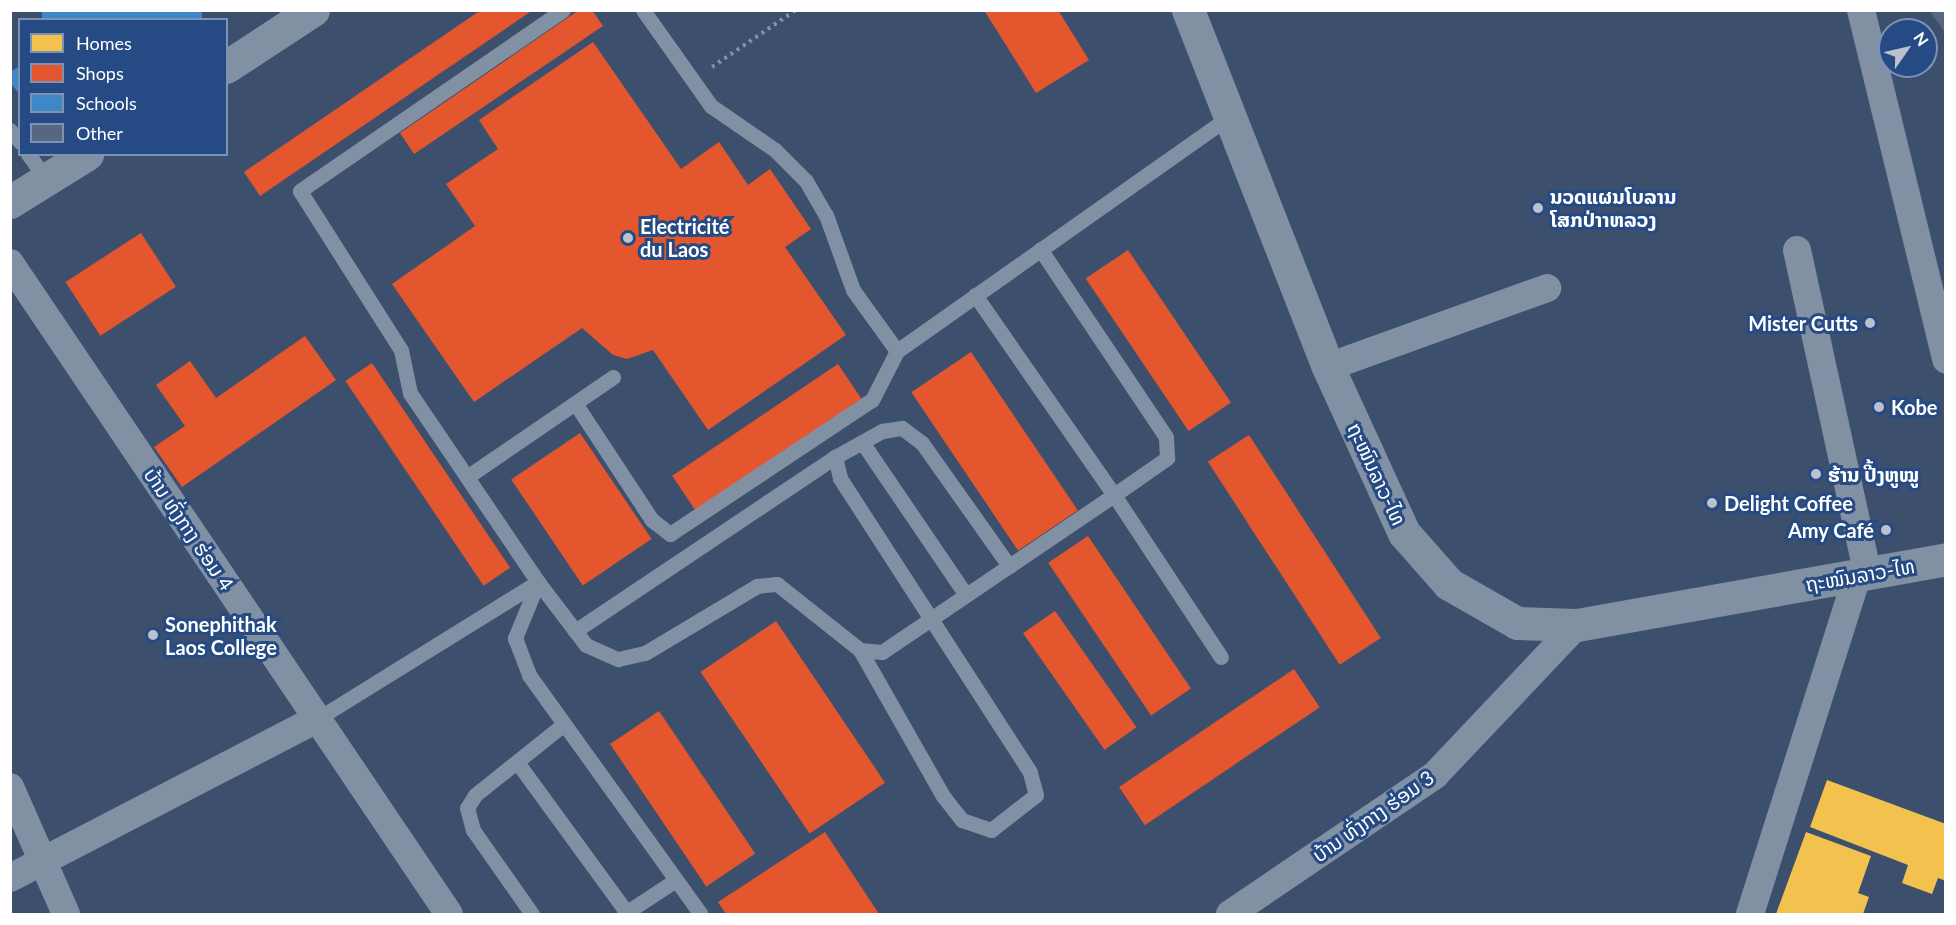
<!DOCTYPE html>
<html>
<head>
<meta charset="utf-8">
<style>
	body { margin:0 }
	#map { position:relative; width:1956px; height:925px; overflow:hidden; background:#3c506e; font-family:Lato,"Noto Sans Lao",sans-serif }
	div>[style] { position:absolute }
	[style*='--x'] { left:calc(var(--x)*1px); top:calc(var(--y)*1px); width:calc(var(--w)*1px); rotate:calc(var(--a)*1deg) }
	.homes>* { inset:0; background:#f2c14e }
	.shops>* { inset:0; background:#e4572e; transform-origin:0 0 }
	.schools>* { inset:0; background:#3f88c5; transform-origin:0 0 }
	.building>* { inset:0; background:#56677f }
	.path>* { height:4px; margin-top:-2px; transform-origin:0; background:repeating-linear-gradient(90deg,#8290a4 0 3px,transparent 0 7.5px) }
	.service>* { height:15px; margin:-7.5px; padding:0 7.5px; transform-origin:7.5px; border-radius:7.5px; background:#8290a4 }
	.minor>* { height:28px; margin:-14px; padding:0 14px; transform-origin:14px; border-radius:14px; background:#8290a4 }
	.tertiary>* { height:33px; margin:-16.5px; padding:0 16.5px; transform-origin:16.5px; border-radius:16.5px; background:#8290a4 }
	.dots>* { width:16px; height:16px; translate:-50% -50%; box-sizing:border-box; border:3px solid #264b84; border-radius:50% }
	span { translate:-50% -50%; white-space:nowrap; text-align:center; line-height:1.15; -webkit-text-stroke:6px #264b84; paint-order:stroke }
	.poi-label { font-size:20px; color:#fff; font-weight:700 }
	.left { translate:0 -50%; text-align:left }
	.right { translate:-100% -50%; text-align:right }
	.street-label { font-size:20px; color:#fff }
	.frame { position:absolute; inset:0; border:12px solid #fff; pointer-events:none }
	.legend { position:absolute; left:18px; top:18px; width:210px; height:138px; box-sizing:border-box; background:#264b84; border:2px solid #7d93b5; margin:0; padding:8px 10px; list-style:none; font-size:18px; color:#fff }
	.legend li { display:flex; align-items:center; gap:12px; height:30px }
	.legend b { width:30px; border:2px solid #7d93b5 }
	.north { position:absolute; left:1878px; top:18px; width:60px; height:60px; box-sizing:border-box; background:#264b84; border:2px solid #7d93b5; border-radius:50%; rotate:56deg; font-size:16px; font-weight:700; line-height:24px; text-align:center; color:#fff }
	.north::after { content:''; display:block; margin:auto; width:21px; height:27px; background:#bbc2cc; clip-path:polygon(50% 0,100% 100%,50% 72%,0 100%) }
</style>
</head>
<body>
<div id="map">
	<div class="homes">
		<div style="clip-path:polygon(1827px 780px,1946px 824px,1946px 881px,1938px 878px,1932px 894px,1902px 883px,1908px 865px,1810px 827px)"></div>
		<div style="clip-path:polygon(1806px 832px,1871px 856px,1858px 893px,1869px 897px,1863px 914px,1776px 914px)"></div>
	</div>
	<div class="shops">
		<div style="clip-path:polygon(481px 10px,533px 10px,260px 196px,244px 172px)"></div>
		<div style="clip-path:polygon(579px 10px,592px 10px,603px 26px,414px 154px,400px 133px)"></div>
		<div style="clip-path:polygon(984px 10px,1058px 10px,1089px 60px,1036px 93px)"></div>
		<div style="clip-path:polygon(593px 42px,681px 169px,719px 142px,748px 185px,770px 169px,811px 229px,785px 247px,846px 335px,708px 430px,653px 350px,627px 359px,613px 355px,582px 328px,474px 402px,392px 284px,475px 226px,446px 184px,498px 149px,479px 120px)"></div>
		<div style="left:141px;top:233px;width:64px;height:90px;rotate:57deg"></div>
		<div style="left:1128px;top:250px;width:184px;height:51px;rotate:56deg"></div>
		<div style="clip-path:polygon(305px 336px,336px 380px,182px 487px,154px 447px,185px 426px,156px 385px,190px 361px,216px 398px)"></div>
		<div style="left:971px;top:352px;width:191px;height:72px;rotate:56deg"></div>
		<div style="left:372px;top:363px;width:247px;height:32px;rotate:56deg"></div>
		<div style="left:838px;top:364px;width:43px;height:200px;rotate:56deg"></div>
		<div style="left:580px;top:433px;width:128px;height:83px;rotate:56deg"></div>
		<div style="left:1249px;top:435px;width:242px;height:49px;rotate:57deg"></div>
		<div style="left:1088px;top:536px;width:184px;height:48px;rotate:56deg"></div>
		<div style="left:1055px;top:611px;width:142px;height:39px;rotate:55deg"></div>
		<div style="left:776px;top:621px;width:195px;height:91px;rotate:56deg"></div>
		<div style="left:1294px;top:669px;width:46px;height:211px;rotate:56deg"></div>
		<div style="left:659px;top:711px;width:172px;height:59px;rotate:56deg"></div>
		<div style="clip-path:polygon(825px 832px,879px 914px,726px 914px,718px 902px)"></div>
	</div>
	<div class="schools">
		<div style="left:42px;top:10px;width:160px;height:12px"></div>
		<div style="clip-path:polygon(20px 66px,20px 95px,10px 82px,10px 72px)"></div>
	</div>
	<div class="building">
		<div style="clip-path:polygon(1929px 10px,1946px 10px,1946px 34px)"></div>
	</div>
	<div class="path">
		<div style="--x:712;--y:67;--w:102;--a:-34.2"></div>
	</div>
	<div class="service">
		<div style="--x:563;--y:10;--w:319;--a:145.5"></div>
		<div style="--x:300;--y:191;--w:188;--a:57.6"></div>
		<div style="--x:401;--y:350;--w:44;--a:78.2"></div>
		<div style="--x:410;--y:393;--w:228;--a:55.9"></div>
		<div style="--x:538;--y:582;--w:61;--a:112.3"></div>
		<div style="--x:515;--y:638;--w:40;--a:69"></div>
		<div style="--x:529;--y:675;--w:294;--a:54.3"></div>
		<div style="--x:643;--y:10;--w:118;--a:54.7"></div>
		<div style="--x:711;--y:106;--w:78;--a:34.5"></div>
		<div style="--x:775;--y:150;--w:44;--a:45"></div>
		<div style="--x:806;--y:181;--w:39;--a:60"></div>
		<div style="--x:826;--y:215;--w:80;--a:70.2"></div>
		<div style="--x:853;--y:290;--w:75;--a:54.2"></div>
		<div style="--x:10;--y:130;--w:16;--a:50"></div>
		<div style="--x:28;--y:154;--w:32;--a:54"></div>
		<div style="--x:975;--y:295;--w:244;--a:55.2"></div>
		<div style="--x:1114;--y:495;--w:65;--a:-34.9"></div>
		<div style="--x:1167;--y:458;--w:21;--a:-93"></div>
		<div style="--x:1166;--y:437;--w:226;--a:-123.8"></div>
		<div style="--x:575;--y:403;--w:140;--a:56.7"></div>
		<div style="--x:652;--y:520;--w:23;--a:38"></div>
		<div style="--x:670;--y:534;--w:242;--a:-33.6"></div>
		<div style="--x:872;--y:400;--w:55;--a:-63"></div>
		<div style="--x:897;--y:351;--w:408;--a:-35.2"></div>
		<div style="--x:862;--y:442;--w:185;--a:55.8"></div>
		<div style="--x:467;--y:477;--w:177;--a:-34.4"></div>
		<div style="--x:575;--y:631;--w:313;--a:-33.8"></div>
		<div style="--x:860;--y:650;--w:168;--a:60.4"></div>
		<div style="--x:943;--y:796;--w:31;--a:52"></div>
		<div style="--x:962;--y:820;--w:31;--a:19"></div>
		<div style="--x:991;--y:830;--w:57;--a:-37.9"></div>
		<div style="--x:1036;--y:795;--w:24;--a:-105"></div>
		<div style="--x:1030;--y:772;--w:350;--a:-122.9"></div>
		<div style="--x:840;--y:478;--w:22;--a:-103"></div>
		<div style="--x:835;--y:457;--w:54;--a:-29"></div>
		<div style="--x:882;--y:431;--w:20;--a:-9"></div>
		<div style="--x:902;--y:428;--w:25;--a:37"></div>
		<div style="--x:922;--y:443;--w:151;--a:54.7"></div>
		<div style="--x:317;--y:719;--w:260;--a:-31.8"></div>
		<div style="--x:538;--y:582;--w:79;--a:52.7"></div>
		<div style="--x:586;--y:645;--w:35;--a:24"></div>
		<div style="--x:618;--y:659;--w:28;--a:-13"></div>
		<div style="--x:645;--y:653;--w:131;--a:-30.9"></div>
		<div style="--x:757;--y:586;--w:20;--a:-6"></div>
		<div style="--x:777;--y:584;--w:106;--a:38.5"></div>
		<div style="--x:860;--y:650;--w:22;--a:5"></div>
		<div style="--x:882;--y:652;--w:280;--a:-34.1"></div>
		<div style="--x:1114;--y:495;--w:194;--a:56.6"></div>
		<div style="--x:517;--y:762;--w:187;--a:53.9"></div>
		<div style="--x:532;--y:914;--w:103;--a:-125.1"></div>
		<div style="--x:473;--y:830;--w:23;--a:-105"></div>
		<div style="--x:467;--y:808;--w:15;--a:-58"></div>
		<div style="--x:475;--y:795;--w:114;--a:-38.6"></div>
		<div style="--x:624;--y:914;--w:62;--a:-33.2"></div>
	</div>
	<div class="minor">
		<div style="--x:1861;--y:10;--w:360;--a:76.3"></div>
		<div style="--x:1797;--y:250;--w:333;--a:77.7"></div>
		<div style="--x:10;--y:263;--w:785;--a:56.01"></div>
		<div style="--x:1328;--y:367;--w:233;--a:-19.8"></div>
		<div style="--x:10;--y:787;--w:139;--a:66.2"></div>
		<div style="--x:10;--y:878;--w:346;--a:-27.4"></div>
		<div style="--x:1230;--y:914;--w:248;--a:-34.1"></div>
		<div style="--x:1435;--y:775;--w:207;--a:-46.6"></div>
		<div style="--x:1750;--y:914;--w:355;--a:-72.4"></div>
	</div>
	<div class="tertiary">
		<div style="--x:1188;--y:10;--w:383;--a:68.6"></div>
		<div style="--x:1328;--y:367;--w:183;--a:65.4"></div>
		<div style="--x:1404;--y:533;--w:68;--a:48.6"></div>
		<div style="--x:1449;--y:584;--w:78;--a:29.8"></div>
		<div style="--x:1517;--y:623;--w:60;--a:1.9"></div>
		<div style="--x:1577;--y:625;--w:375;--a:-10.1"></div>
		<div style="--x:226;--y:67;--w:104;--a:-33.2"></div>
		<div style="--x:10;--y:202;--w:91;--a:-31.9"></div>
	</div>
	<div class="dots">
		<div style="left:1538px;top:208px;background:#bbc2cc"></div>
		<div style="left:628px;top:238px;background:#bbc2cc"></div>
		<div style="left:1870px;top:323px;background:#bbc2cc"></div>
		<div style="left:1879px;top:407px;background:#bbc2cc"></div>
		<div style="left:1816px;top:474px;background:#bbc2cc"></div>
		<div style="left:1712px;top:503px;background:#bbc2cc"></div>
		<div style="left:1886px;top:530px;background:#bbc2cc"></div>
		<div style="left:153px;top:635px;background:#bbc2cc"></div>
	</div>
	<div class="poi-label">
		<span class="left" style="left:1550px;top:208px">ນວດແຜນໂບລານ<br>ໂສກປ່າາຫລວງ</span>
		<span class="left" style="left:640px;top:238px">Electricité<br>du Laos</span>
		<span class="right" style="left:1858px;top:323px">Mister Cutts</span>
		<span class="left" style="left:1891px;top:407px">Kobe</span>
		<span class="left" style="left:1828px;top:474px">ຮ້ານ ປີ້ງຫູໝູ</span>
		<span class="left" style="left:1724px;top:503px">Delight Coffee</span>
		<span class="right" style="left:1874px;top:530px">Amy Café</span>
		<span class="left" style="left:165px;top:636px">Sonephithak<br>Laos College</span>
	</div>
	<div class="street-label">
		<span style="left:1377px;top:474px;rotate:65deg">ຖະໜົນລາວ-ໄທ</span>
		<span style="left:189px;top:529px;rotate:56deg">ບ້ານ ທົ່ງກາງ ຮ່ອມ 4</span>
		<span style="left:1860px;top:575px;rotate:-10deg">ຖະໜົນລາວ-ໄທ</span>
		<span style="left:1373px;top:816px;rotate:-35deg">ບ້ານ ທົ່ງກາງ ຮ່ອມ 3</span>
	</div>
	<div class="frame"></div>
	<ul class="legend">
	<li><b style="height:16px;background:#f2c14e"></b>Homes</li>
	<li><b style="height:16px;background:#e4572e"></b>Shops</li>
	<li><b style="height:16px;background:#3f88c5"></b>Schools</li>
	<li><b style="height:16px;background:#56677f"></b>Other</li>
	</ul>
	<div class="north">N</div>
</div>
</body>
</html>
